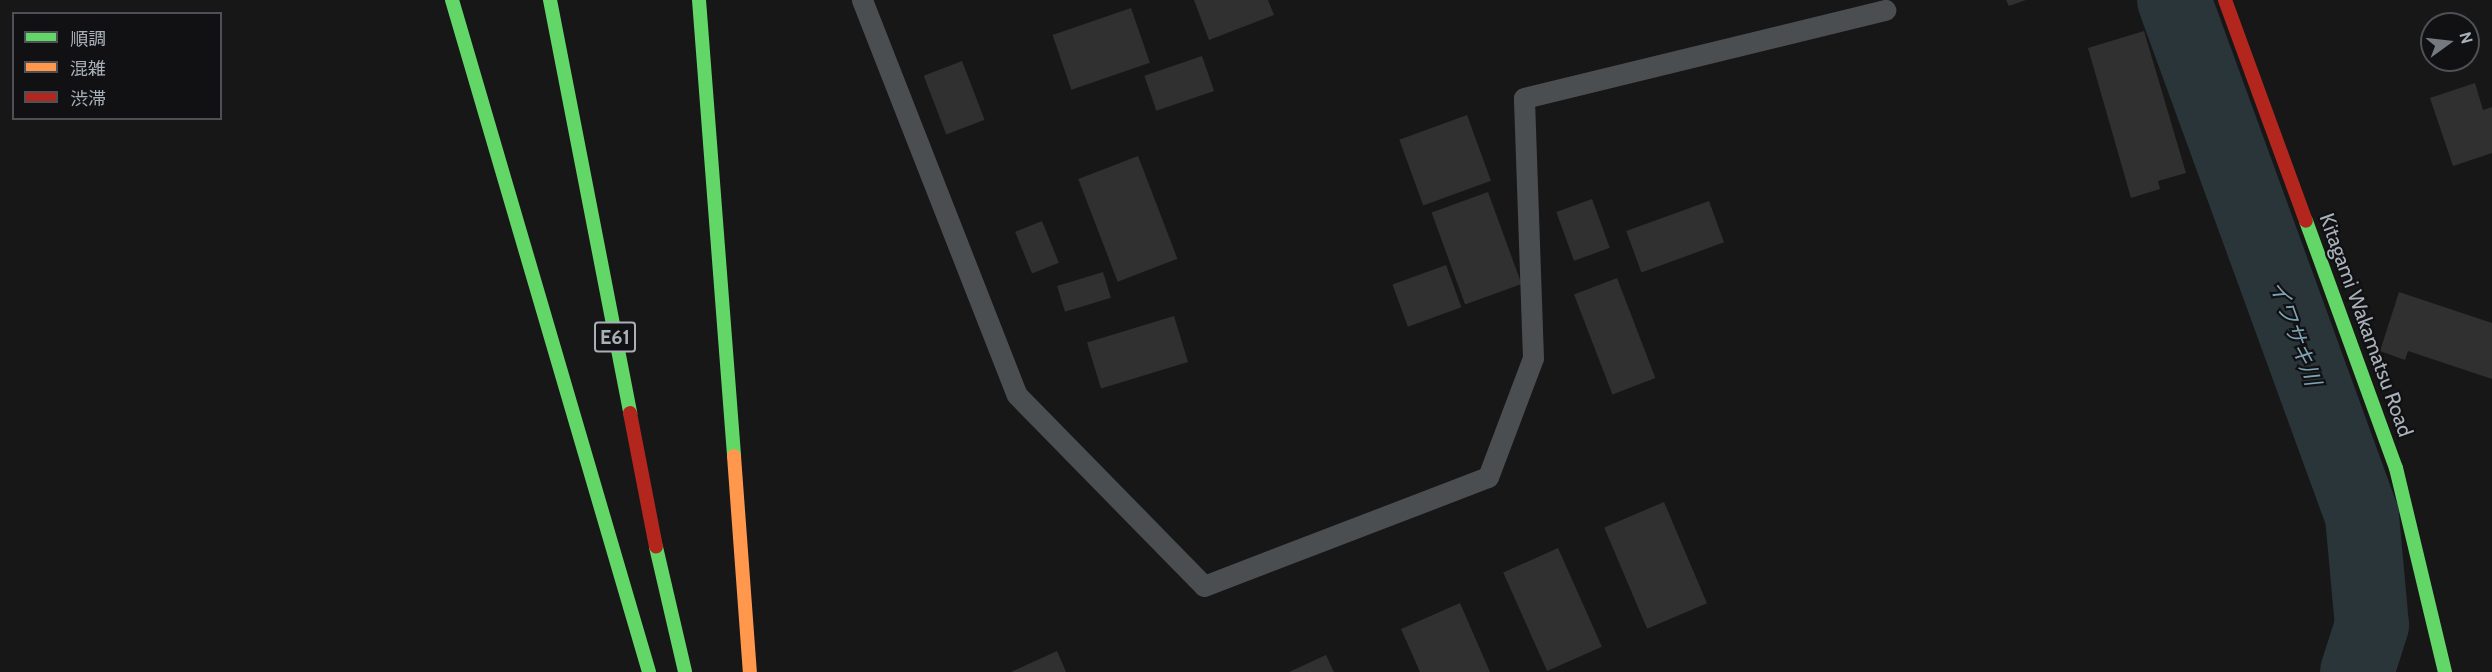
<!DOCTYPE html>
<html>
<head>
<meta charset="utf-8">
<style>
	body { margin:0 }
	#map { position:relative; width:2492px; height:672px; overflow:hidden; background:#171717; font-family:Cabin,"Noto Sans JP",sans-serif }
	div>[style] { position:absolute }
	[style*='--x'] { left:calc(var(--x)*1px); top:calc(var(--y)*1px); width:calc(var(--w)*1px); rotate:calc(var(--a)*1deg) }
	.river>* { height:74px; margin:-37px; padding:0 37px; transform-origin:37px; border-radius:37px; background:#2a353a }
	.building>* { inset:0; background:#303031; transform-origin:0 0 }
	.lane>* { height:21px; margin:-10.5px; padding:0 10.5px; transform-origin:10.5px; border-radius:10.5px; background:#4b4e50 }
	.fast>* { height:14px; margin:-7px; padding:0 7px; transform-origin:7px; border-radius:7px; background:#63d668 }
	.slow>* { height:14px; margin:-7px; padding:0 7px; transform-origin:7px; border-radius:7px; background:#ff974d }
	.jam>* { height:14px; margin:-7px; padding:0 7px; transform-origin:7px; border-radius:7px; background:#b3261e }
	span { translate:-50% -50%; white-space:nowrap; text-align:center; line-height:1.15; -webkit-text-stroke:4.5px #111113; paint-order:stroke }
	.shield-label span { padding:2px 4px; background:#111113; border:2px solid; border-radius:4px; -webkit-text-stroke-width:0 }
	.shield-label { font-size:20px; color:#a8b0b9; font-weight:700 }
	.street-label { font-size:21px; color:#a8b0b9 }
	.water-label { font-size:22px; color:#7ea3b5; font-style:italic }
	.legend { position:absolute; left:12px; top:12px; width:210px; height:108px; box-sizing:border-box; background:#111113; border:2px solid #4d5155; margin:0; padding:8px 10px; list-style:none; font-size:18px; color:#a8b0b9 }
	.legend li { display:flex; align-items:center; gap:12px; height:30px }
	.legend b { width:30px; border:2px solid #4d5155 }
	.north { position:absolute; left:2420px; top:12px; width:60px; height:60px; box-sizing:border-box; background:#111113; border:2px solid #4d5155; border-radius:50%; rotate:75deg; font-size:16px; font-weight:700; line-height:24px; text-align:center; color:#a8b0b9 }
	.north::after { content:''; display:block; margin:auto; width:21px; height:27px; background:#757a80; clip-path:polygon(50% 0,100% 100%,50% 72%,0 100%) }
</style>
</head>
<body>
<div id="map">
	<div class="river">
		<div style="--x:2174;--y:0;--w:549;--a:69.98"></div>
		<div style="--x:2362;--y:516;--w:109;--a:84.8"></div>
		<div style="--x:2372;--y:625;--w:49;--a:107.7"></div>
	</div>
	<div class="building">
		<div style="clip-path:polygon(1194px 0,1268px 0,1274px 15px,1209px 40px)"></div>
		<div style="clip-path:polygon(2006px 0,2026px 0,2009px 6px)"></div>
		<div style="left:1131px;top:8px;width:58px;height:83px;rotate:71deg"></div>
		<div style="clip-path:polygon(2144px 31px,2186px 173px,2158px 181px,2160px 189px,2131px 198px,2088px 48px)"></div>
		<div style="left:1202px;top:56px;width:37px;height:61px;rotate:71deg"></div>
		<div style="left:962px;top:61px;width:63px;height:41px;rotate:69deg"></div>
		<div style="clip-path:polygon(2475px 83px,2483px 110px,2492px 107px,2492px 153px,2453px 166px,2430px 98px)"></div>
		<div style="left:1467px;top:115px;width:70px;height:72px;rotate:70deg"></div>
		<div style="left:1138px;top:156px;width:110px;height:64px;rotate:69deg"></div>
		<div style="left:1488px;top:192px;width:98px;height:60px;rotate:70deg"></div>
		<div style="left:1592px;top:199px;width:52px;height:38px;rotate:70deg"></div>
		<div style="left:1709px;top:201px;width:44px;height:88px;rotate:70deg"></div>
		<div style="left:1042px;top:221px;width:45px;height:29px;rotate:68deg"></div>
		<div style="left:1446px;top:265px;width:45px;height:57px;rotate:70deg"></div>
		<div style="left:1103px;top:272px;width:27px;height:48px;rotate:73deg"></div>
		<div style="left:1617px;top:278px;width:107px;height:46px;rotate:69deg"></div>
		<div style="clip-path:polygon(2399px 292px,2492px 323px,2492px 379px,2408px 351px,2405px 360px,2380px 351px)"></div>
		<div style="left:1174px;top:316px;width:48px;height:91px;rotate:73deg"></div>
		<div style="left:1664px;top:502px;width:110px;height:65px;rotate:67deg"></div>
		<div style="left:1558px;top:548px;width:108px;height:60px;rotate:66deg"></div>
		<div style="clip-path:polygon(1460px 603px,1490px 672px,1420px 672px,1401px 629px)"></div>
		<div style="clip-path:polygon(1057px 651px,1066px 672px,1011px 672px)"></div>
		<div style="clip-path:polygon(1326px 655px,1334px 672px,1289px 672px)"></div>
	</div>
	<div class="lane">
		<div style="--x:862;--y:0;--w:424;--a:68.6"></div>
		<div style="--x:1017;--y:395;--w:267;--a:45.6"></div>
		<div style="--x:1204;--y:586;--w:304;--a:-21"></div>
		<div style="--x:1488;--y:477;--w:127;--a:-69.3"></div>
		<div style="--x:1533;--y:358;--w:260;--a:-92"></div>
		<div style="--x:1524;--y:98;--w:372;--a:-13.7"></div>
	</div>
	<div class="fast">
		<div style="--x:452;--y:0;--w:700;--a:73.66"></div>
		<div style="--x:550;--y:0;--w:421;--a:79"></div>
		<div style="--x:699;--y:0;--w:457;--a:85.6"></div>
		<div style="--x:2306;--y:221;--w:263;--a:70"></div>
		<div style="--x:2396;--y:468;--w:210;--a:76.5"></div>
		<div style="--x:656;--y:547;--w:128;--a:76.9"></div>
	</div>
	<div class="slow">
		<div style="--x:734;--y:456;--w:217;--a:85.8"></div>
	</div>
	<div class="jam">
		<div style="--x:2225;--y:0;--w:235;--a:69.9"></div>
		<div style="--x:630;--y:413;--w:136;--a:79"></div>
	</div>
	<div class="shield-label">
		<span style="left:615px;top:337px">E61</span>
	</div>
	<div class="street-label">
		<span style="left:2366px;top:325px;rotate:70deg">Kitagami Wakamatsu Road</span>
	</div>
	<div class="water-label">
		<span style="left:2295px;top:333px;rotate:70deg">イワサキ川</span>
	</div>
	<ul class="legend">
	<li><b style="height:8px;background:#63d668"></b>順調</li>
	<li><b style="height:8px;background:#ff974d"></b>混雑</li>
	<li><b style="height:8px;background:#b3261e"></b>渋滞</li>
	</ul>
	<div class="north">N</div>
</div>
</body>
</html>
